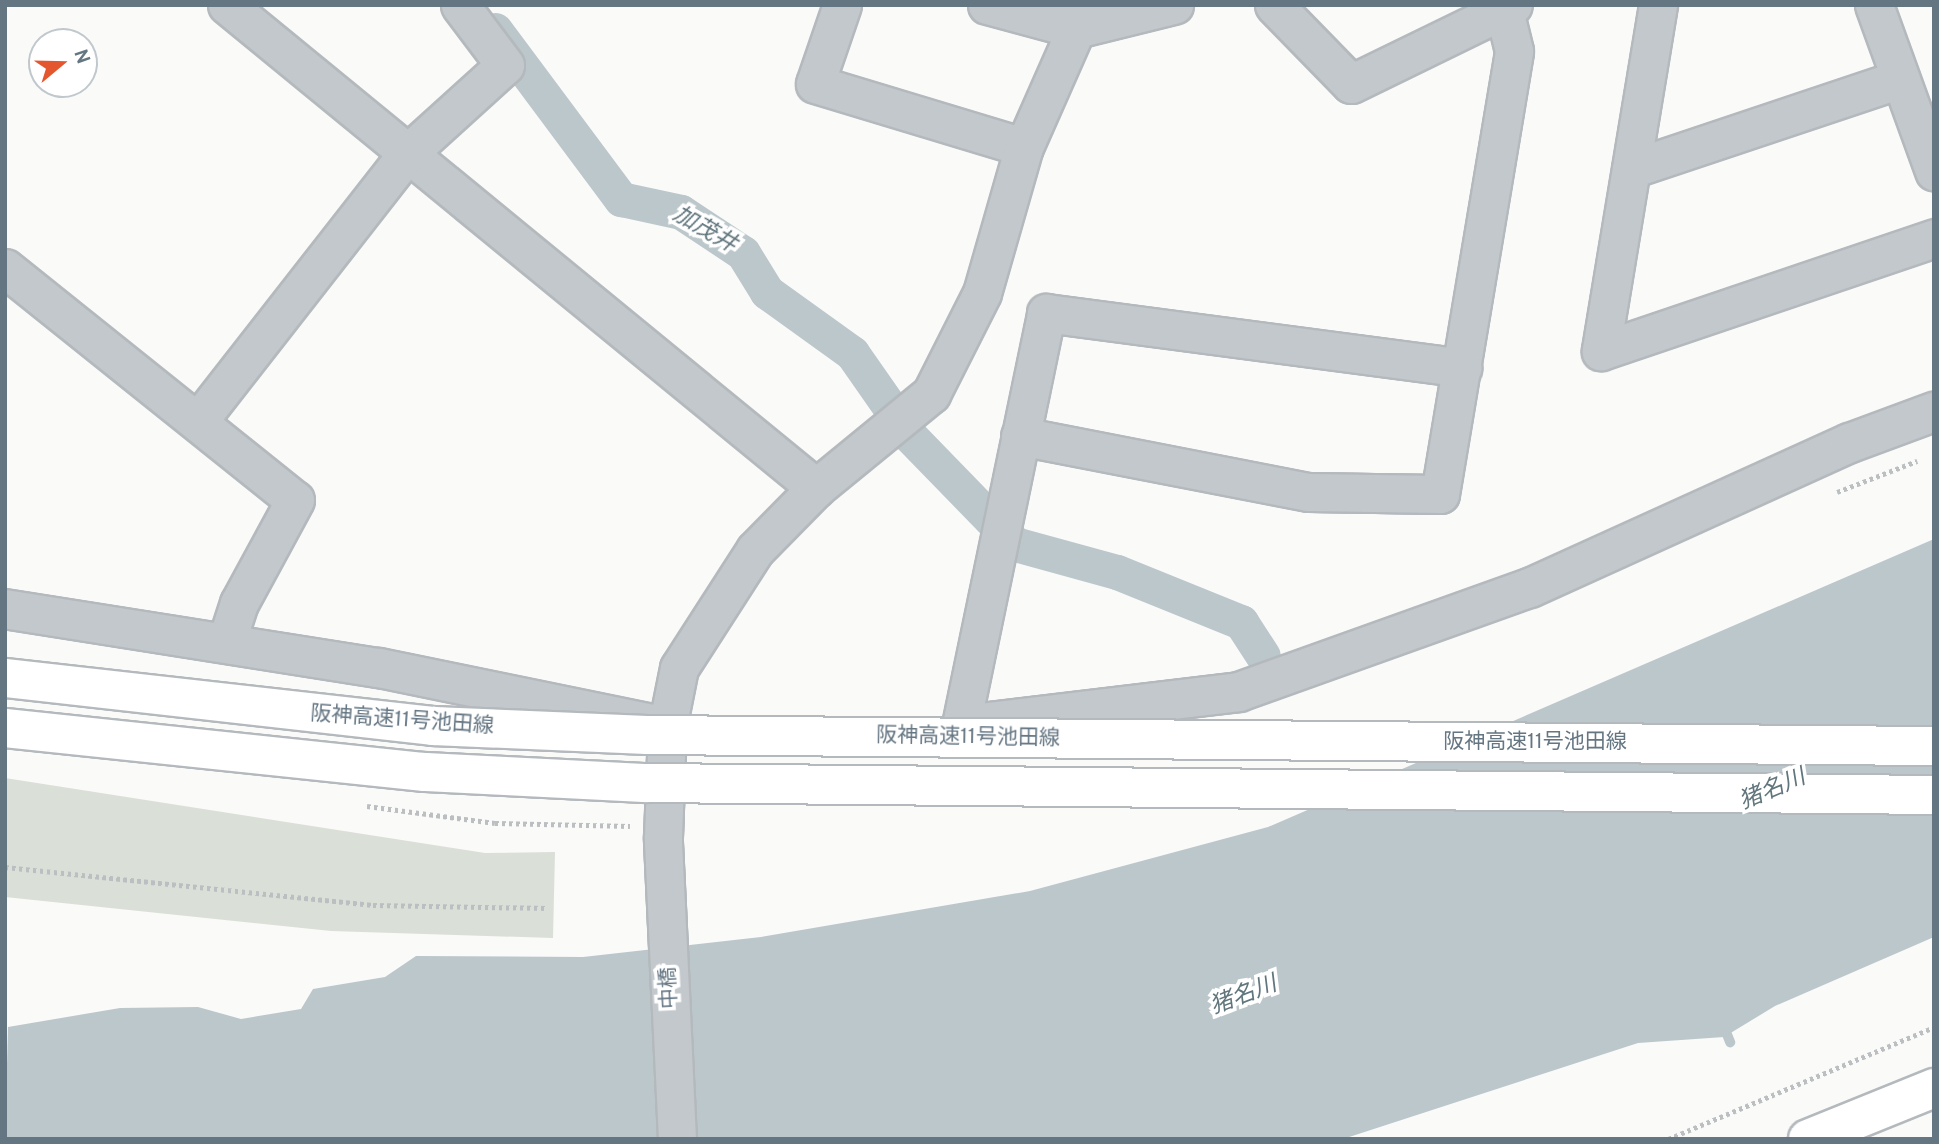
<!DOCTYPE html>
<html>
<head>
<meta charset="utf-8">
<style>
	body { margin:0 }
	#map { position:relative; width:1939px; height:1144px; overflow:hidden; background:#fafaf8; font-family:Overpass,"Noto Sans JP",sans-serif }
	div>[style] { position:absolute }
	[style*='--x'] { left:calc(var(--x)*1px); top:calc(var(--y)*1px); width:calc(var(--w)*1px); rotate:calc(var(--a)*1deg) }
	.green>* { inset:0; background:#dadfd7 }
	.water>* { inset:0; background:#bbc7cb }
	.stream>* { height:10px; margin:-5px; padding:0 5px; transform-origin:5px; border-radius:5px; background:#bbc7cb }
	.canal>* { height:35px; margin:-17.5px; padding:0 17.5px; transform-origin:17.5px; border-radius:17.5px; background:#bbc7cb }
	.path>* { height:4.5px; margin-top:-2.25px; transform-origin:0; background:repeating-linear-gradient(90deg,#bbbfc2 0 3.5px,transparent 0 7px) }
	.roads { filter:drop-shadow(2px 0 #b4b9bd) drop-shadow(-2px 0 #b4b9bd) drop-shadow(0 2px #b4b9bd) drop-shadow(0 -2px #b4b9bd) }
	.minor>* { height:37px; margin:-18.5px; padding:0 18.5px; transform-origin:18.5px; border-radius:18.5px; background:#c3c8cc }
	.tertiary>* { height:38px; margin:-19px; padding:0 19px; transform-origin:19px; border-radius:19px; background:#c3c8cc }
	.trunk>* { height:38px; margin:-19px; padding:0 19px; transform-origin:19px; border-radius:19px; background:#fff }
	.bridges { filter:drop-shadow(2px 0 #b4b9bd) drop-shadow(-2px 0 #b4b9bd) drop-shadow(0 2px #b4b9bd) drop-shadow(0 -2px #b4b9bd) }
	.motorway-bridge>* { height:38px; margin:-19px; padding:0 19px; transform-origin:19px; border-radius:19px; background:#fff }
	span { translate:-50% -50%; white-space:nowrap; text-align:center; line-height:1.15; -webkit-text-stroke:7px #fff; paint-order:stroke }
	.street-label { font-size:21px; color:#657683 }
	.water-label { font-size:23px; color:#60757c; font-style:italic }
	.frame { position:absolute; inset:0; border:7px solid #657683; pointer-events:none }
	.north { position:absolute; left:28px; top:28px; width:70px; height:70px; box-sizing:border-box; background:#fff; border:2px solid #c1c8cd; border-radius:50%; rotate:71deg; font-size:19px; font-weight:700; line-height:28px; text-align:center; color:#657683 }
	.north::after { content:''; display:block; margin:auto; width:24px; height:32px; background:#e4572e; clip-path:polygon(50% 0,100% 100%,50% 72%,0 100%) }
</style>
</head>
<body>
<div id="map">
	<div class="green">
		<div style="clip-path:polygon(5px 778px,485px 853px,555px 852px,553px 938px,331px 931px,5px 897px)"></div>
	</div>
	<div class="water">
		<div style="clip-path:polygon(1934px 539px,1934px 937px,1775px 1006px,1724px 1037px,1638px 1043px,1343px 1139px,5px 1139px,8px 1027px,120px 1008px,198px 1007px,241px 1019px,301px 1009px,313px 989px,385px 977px,416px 956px,583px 957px,761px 937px,1030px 891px,1268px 827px)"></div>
	</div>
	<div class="stream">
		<div style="--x:1722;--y:1022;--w:22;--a:68"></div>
	</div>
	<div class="canal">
		<div style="--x:495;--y:30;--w:211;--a:53.3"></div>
		<div style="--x:621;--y:199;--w:61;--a:12.2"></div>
		<div style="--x:681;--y:212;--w:74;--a:33.5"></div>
		<div style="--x:743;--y:253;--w:46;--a:58.4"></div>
		<div style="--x:767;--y:292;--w:105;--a:35.7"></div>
		<div style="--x:852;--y:353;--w:101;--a:55.1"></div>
		<div style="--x:910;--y:436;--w:151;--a:45.8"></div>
		<div style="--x:1015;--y:544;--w:106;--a:15.4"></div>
		<div style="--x:1117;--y:572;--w:134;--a:22"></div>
		<div style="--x:1241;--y:622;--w:40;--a:57.1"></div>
	</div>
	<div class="path">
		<div style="--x:1837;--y:492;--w:86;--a:-21.2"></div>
		<div style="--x:367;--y:806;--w:129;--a:7.6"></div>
		<div style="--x:495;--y:823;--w:135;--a:1.3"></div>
		<div style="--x:5;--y:867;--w:370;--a:5.9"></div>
		<div style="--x:373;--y:905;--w:174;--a:1"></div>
		<div style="--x:1668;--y:1139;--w:289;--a:-22.8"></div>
	</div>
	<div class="roads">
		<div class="minor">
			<div style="--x:227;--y:5;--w:762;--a:39.35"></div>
			<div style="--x:842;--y:5;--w:83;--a:108.9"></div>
			<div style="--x:815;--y:84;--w:218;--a:16.8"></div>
			<div style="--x:987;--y:5;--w:92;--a:15.1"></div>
			<div style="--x:1076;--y:29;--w:101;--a:-13.8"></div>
			<div style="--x:1274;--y:5;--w:110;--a:45.7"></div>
			<div style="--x:1351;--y:84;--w:180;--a:-26"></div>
			<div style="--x:1658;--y:5;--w:351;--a:99.4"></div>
			<div style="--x:1601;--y:351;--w:352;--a:-18.7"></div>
			<div style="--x:1874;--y:5;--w:177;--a:70.1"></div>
			<div style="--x:1631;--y:169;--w:284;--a:-18.5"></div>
			<div style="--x:5;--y:268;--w:371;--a:38.7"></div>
			<div style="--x:295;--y:500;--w:117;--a:118.5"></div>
			<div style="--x:239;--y:603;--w:42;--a:108"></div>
			<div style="--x:199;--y:420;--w:338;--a:-52"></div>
			<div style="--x:407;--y:154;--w:132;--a:-42.2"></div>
			<div style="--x:505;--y:65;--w:75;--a:-126.9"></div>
			<div style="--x:1020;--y:436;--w:294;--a:11"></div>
			<div style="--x:1309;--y:492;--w:131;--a:0.9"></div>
			<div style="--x:1440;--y:494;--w:449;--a:-80.5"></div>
			<div style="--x:1514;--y:51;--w:42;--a:-103.7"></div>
			<div style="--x:961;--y:725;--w:421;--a:-78.3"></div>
			<div style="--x:1046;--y:313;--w:420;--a:7.5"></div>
			<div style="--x:677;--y:1139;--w:302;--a:-92.7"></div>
			<div style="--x:663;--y:837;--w:109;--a:-87.9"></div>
			<div style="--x:667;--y:728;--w:61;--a:-78.7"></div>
			<div style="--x:679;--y:668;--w:140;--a:-57.2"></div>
			<div style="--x:755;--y:550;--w:87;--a:-45.5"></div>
			<div style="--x:816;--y:488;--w:149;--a:-39.3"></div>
			<div style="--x:931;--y:394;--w:113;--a:-63.2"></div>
			<div style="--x:982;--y:293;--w:152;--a:-74"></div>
			<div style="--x:1024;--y:147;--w:129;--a:-66.2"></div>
			<div style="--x:1076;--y:29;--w:24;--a:-97"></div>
		</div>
		<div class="tertiary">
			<div style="--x:5;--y:609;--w:379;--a:9"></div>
			<div style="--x:379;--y:668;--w:278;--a:11.6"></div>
			<div style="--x:963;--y:725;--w:278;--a:-6.8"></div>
			<div style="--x:1239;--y:692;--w:309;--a:-19.7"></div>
			<div style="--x:1530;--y:588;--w:351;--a:-24.4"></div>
			<div style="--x:1850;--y:443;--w:90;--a:-20.3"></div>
		</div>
		<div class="trunk">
			<div style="--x:1808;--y:1139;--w:136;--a:-22"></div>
		</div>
	</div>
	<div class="bridges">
		<div class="motorway-bridge">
			<div style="--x:5;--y:678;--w:431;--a:6.4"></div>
			<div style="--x:433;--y:726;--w:214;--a:2.4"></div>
			<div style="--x:647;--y:735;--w:1287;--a:0.49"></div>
			<div style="--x:5;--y:728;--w:422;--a:6"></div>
			<div style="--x:425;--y:772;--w:220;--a:2.9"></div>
			<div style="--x:645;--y:783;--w:1289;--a:0.53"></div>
		</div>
	</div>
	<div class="street-label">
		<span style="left:402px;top:721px;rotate:4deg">阪神高速11号池田線</span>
		<span style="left:968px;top:738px;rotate:1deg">阪神高速11号池田線</span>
		<span style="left:1535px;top:743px">阪神高速11号池田線</span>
		<span style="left:670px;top:988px;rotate:-93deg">中橋</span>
	</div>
	<div class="water-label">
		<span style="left:704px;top:231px;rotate:30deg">加茂井</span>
		<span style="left:1773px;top:791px;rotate:-23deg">猪名川</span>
		<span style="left:1244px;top:997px;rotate:-21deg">猪名川</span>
	</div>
	<div class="frame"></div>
	<div class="north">N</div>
</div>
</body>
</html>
